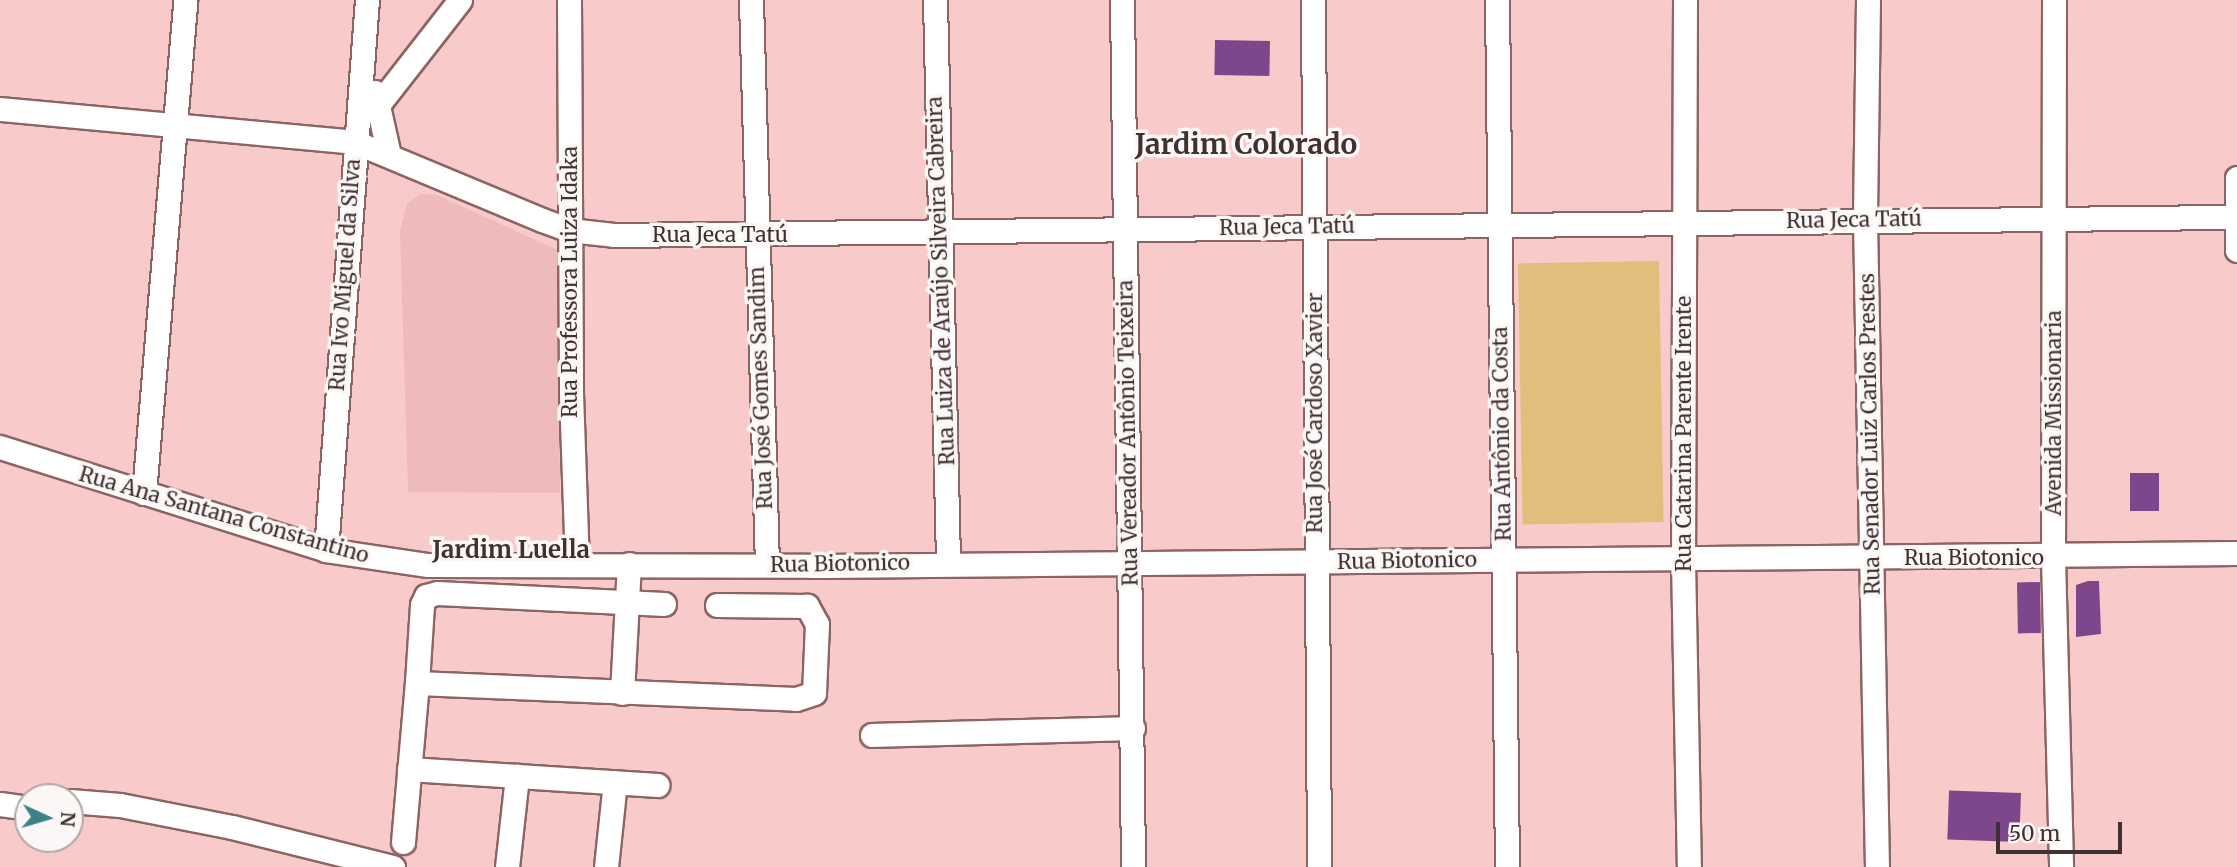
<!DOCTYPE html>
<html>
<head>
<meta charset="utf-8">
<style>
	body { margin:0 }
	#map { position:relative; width:2237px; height:867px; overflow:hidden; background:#f8cbca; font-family:Merriweather,serif }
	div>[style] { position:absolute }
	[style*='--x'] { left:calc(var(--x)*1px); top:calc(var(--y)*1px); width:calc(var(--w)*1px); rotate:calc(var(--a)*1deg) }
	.built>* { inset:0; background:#efbbba }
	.green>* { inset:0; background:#e3bd7c; transform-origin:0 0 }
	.building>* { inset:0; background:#7f478b; transform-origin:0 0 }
	.roads { filter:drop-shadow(2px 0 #8b6463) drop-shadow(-2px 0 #8b6463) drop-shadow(0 2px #8b6463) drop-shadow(0 -2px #8b6463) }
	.minor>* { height:23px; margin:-11.5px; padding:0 11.5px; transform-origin:11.5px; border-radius:11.5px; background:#fff }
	span { translate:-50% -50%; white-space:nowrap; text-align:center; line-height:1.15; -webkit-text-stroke:7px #fcf7f7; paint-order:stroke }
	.street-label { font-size:21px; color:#413030 }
	.quarter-label { font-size:24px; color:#413030; font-weight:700 }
	.district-label { font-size:28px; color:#413030; font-weight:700 }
	.north { position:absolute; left:14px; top:783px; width:70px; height:70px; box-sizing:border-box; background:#fcf7f7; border:2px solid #b1a7a7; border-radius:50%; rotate:94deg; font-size:19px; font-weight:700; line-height:28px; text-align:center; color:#413030 }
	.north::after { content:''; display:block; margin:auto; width:24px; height:32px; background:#398286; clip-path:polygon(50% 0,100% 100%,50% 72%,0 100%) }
	.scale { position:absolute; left:1996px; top:822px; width:126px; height:32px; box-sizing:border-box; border:4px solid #413030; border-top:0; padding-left:9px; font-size:21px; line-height:24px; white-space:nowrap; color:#413030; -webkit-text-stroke:5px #fcf7f7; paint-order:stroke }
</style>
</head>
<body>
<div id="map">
	<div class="built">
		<div style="clip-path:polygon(420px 194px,437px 195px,558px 250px,560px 493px,408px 492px,400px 231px,407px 204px)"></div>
	</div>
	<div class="green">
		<div style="left:1659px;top:261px;width:261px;height:141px;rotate:89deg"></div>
	</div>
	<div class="building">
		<div style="left:1215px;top:40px;width:55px;height:35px;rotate:1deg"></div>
		<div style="left:2130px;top:473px;width:29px;height:38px"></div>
		<div style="clip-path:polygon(2088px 581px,2099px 581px,2101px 634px,2076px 637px,2076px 585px)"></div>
		<div style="left:2040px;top:582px;width:51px;height:23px;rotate:89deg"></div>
		<div style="left:2021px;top:793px;width:49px;height:72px;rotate:92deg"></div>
	</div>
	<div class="roads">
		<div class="minor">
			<div style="--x:569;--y:0;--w:393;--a:89.7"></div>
			<div style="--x:571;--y:393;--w:171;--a:88"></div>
			<div style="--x:751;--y:0;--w:565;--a:88.38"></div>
			<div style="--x:935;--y:0;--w:562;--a:88.67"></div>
			<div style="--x:1122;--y:0;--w:867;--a:89.27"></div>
			<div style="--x:1313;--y:0;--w:867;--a:89.6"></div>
			<div style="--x:1497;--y:0;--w:867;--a:89.34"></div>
			<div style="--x:1685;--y:0;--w:560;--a:90.2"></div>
			<div style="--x:1683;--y:560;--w:307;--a:88.9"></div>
			<div style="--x:1868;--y:0;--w:220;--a:90.8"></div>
			<div style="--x:1865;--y:220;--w:647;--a:88.94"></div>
			<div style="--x:2054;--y:0;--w:558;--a:90.1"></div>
			<div style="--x:2053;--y:558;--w:309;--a:88.5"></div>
			<div style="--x:375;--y:92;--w:65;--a:77.5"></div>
			<div style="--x:378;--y:105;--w:133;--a:-52"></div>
			<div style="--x:0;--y:109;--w:357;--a:5.3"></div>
			<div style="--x:355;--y:142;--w:203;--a:22.6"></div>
			<div style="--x:542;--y:220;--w:29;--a:20"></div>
			<div style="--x:569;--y:230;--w:45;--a:6.3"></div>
			<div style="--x:614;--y:235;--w:1623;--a:-0.64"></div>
			<div style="--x:2237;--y:178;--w:72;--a:90"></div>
			<div style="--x:0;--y:447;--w:342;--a:17.5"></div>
			<div style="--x:326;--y:550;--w:103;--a:8.4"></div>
			<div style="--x:428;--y:565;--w:384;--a:0.1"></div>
			<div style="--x:812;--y:566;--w:1425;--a:-0.52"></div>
			<div style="--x:144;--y:493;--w:495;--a:-85.2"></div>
			<div style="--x:326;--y:550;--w:552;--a:-85.74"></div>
			<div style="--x:664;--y:604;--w:227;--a:-177.2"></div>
			<div style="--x:437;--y:593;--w:11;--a:165"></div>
			<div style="--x:426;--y:596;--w:10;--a:114"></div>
			<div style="--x:422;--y:605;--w:78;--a:93.7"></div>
			<div style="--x:417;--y:683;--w:379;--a:2.4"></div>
			<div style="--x:796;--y:699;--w:19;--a:-18"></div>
			<div style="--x:814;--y:693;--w:69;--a:-87.5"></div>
			<div style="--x:817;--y:624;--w:21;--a:-119"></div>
			<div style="--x:807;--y:606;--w:90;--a:-179.4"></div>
			<div style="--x:622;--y:693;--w:129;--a:-86.9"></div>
			<div style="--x:872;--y:735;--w:261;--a:-1.5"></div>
			<div style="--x:409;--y:769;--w:249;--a:3.7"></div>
			<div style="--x:70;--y:801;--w:50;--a:4.6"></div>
			<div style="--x:120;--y:805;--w:114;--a:11.1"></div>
			<div style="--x:232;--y:827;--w:166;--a:14"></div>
			<div style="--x:0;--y:804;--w:28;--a:8"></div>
			<div style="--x:403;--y:842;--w:160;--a:-85"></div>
			<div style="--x:507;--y:867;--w:92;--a:-83.7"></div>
			<div style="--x:606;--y:867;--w:85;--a:-84"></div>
		</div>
	</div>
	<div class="street-label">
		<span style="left:1854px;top:220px;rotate:-1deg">Rua Jeca Tatú</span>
		<span style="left:1287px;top:227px;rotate:-1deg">Rua Jeca Tatú</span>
		<span style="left:720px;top:235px">Rua Jeca Tatú</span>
		<span style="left:345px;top:275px;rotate:-86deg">Rua Ivo Miguel da Silva</span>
		<span style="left:941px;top:281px;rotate:-92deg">Rua Luiza de Araújo Silveira Cabreira</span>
		<span style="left:570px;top:282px;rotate:-90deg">Rua Professora Luiza Idaka</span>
		<span style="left:761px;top:388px;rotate:-92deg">Rua José Gomes Sandim</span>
		<span style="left:1315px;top:413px;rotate:-90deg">Rua José Cardoso Xavier</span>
		<span style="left:2054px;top:413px;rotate:-90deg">Avenida Missionaria</span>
		<span style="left:1128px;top:433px;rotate:-91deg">Rua Vereador Antônio Teixeira</span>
		<span style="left:1502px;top:434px;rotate:-91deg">Rua Antônio da Costa</span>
		<span style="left:1684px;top:434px;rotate:-90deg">Rua Catarina Parente Irente</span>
		<span style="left:1870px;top:434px;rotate:-91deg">Rua Senador Luiz Carlos Prestes</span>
		<span style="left:224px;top:515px;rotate:16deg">Rua Ana Santana Constantino</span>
		<span style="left:1974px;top:558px">Rua Biotonico</span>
		<span style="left:1407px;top:561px;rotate:-1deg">Rua Biotonico</span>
		<span style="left:840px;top:564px;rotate:-1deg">Rua Biotonico</span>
	</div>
	<div class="quarter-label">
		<span style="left:511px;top:550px">Jardim Luella</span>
	</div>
	<div class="district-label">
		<span style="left:1246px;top:144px">Jardim Colorado</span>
	</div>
	<div class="north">N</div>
	<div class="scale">50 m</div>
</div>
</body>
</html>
